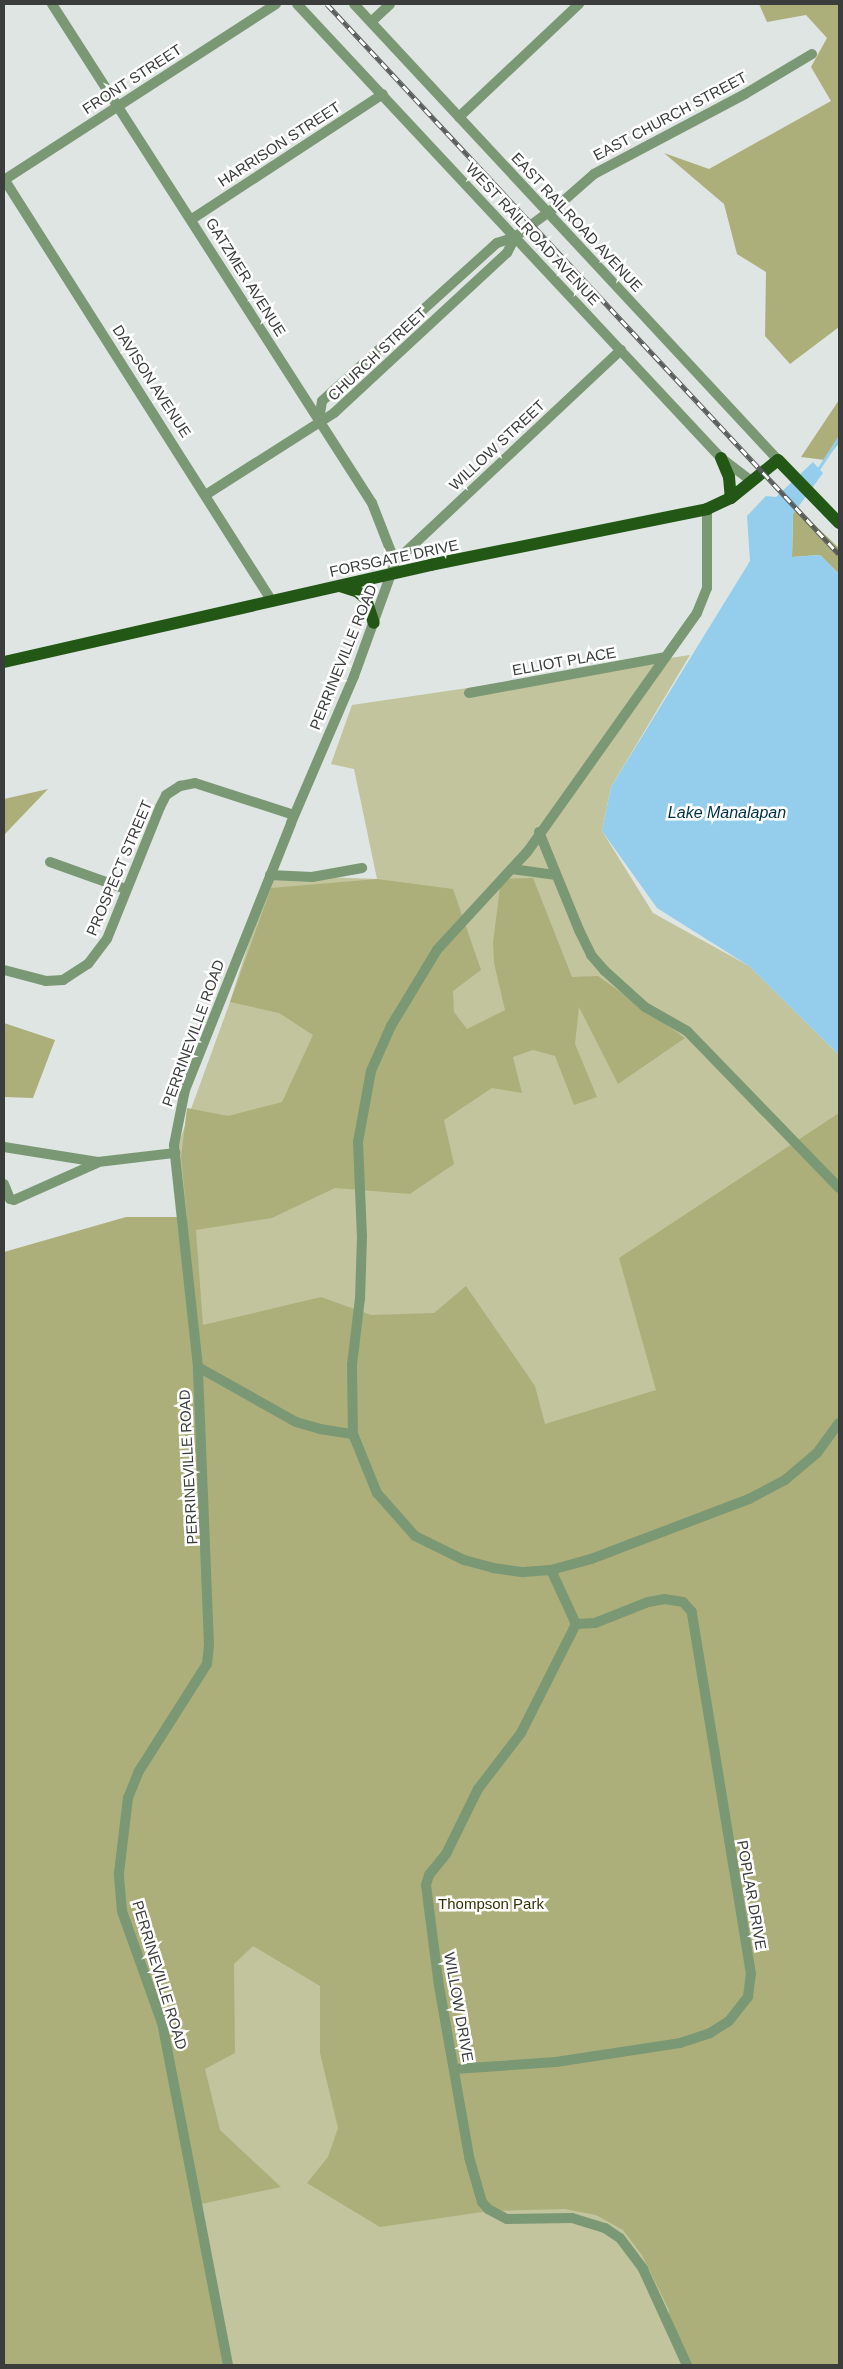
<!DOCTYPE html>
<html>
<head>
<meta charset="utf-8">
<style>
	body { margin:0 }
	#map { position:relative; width:843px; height:2369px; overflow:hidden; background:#dee5e2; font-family:Helvetica,sans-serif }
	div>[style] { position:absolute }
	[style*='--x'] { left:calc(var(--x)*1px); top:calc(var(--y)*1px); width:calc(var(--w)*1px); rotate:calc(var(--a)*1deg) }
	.green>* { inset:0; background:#c2c49d }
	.forest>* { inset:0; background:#adaf7a }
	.water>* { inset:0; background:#95ceec }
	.stream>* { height:2.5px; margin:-1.25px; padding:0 1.25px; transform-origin:1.25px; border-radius:1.25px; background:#95ceec }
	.minor>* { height:10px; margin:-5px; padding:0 5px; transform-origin:5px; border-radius:5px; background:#7b9875 }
	.tertiary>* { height:10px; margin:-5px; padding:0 5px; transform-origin:5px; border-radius:5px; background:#7b9875 }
	.primary>* { height:12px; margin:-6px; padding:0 6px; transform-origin:6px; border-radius:6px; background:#235715 }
	.rail>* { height:4.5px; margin-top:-2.25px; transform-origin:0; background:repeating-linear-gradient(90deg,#fff 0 8px,#585c5a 0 16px); box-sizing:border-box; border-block:1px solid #585c5a }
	span { translate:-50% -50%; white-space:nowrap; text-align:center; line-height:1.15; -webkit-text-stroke:5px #fff; paint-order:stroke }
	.street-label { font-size:15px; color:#3a3d3c }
	.park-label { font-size:15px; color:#333308 }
	.water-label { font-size:16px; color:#003347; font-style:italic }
	.frame { position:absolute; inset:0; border:5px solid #3a3d3c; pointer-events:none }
</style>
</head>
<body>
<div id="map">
	<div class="green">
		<div style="clip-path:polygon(690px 655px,611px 787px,602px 831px,653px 913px,749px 966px,839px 1055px,839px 2365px,229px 2365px,130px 1872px,207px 1664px,175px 1153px,230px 1002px,270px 875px,377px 879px,354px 769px,331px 764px,352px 705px)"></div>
	</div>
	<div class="forest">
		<div style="clip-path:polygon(759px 4px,839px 4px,839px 327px,790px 364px,765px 336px,766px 272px,737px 254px,724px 204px,664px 153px,709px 169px,831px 101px,811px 67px,827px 38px,806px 15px,767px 22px)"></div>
		<div style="clip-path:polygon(839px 400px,839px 443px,825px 460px,801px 457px)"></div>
		<div style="clip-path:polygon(797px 508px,839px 548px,839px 574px,820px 555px,792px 557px,793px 514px)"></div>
		<div style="clip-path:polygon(48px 789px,4px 835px,4px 799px)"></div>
		<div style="clip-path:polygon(533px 878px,572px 977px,598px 976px,685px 1038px,618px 1084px,579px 1007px,575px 1044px,597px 1097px,574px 1105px,555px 1056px,533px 1050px,513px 1057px,522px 1093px,492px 1088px,444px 1120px,454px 1164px,410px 1194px,335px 1188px,272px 1218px,196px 1230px,203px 1325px,321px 1297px,371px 1315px,434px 1313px,466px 1286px,535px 1386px,545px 1424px,656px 1390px,619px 1258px,839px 1113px,839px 2365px,687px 2365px,669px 2324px,669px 2310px,642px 2255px,623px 2230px,596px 2215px,565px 2209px,489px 2211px,380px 2227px,307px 2183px,328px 2157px,338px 2128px,320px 2053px,320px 1986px,253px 1946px,234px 1964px,235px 2053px,205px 2069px,220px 2130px,281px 2187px,201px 2204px,229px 2365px,4px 2365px,4px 1252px,126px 1217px,187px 1217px,181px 1157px,187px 1108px,228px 1116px,282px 1102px,313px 1035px,279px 1013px,230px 1002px,271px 888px,377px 879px,453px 889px,481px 970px,453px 991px,454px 1012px,467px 1029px,505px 1010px,494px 963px,493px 943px,501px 879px)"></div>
		<div style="clip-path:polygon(4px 1023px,55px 1040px,33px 1098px,4px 1097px)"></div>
	</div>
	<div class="water">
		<div style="clip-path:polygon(813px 462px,823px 473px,793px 514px,792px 557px,820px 555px,839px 574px,839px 1055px,749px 966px,657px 908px,602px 831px,611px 787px,750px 561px,747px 516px,766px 496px,776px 497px)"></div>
	</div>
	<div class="stream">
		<div style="--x:819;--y:468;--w:37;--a:-57"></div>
	</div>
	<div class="minor">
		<div style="--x:52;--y:4;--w:593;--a:57.33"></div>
		<div style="--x:372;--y:503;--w:63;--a:68.7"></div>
		<div style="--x:395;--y:562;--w:13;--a:108"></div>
		<div style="--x:297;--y:4;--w:621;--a:46.96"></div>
		<div style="--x:721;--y:458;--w:38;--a:37"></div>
		<div style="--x:371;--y:22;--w:26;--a:-43"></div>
		<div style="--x:459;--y:117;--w:165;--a:-43.3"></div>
		<div style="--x:4;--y:179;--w:500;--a:57.6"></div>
		<div style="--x:4;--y:180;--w:324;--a:-32.9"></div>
		<div style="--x:192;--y:219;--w:228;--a:-33.2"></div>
		<div style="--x:319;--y:420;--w:19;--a:-81"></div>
		<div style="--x:322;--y:401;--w:236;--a:-42.1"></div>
		<div style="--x:497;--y:243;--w:19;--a:-18"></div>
		<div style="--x:515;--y:237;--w:57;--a:-36.5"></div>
		<div style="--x:561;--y:203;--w:44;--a:-41.3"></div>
		<div style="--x:594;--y:174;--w:171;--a:-27.9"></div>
		<div style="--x:745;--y:94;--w:78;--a:-30.8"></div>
		<div style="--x:207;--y:494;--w:151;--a:-32.5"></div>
		<div style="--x:334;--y:413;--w:236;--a:-42.8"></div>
		<div style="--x:507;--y:253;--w:18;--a:-63"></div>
		<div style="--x:707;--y:509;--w:79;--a:90"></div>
		<div style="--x:707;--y:588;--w:27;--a:112"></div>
		<div style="--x:697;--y:613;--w:293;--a:125.4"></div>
		<div style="--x:527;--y:852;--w:133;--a:132.6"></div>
		<div style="--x:437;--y:950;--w:89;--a:121.2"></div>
		<div style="--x:391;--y:1026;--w:49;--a:114"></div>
		<div style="--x:371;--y:1071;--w:72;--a:100.4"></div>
		<div style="--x:358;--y:1142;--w:94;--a:87.6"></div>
		<div style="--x:362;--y:1236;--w:62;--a:91.8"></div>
		<div style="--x:360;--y:1298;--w:67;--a:96.8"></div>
		<div style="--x:352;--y:1365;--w:69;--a:89.2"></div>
		<div style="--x:353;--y:1434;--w:64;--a:67.9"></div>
		<div style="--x:377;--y:1493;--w:57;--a:48.5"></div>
		<div style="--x:415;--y:1536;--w:55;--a:26.1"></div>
		<div style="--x:464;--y:1560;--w:30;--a:15"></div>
		<div style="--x:493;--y:1568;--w:30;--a:8"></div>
		<div style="--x:523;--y:1572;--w:28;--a:-4"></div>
		<div style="--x:551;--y:1570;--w:41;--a:-15.4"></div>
		<div style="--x:591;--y:1559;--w:169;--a:-20.8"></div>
		<div style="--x:749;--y:1499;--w:41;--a:-27.8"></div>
		<div style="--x:785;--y:1480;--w:42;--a:-40.2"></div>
		<div style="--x:817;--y:1453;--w:37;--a:-54"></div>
		<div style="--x:395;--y:562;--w:310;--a:-43.2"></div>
		<div style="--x:469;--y:693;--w:199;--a:-10.4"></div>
		<div style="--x:539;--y:832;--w:106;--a:67.8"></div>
		<div style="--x:579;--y:930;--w:28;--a:64"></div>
		<div style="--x:591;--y:955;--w:21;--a:49"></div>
		<div style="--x:605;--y:971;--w:54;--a:42"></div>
		<div style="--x:645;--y:1007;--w:48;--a:29.7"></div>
		<div style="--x:687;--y:1031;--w:219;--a:45.9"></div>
		<div style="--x:50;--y:862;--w:81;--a:19.6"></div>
		<div style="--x:512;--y:869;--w:43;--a:7.9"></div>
		<div style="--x:270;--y:875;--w:42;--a:2.7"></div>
		<div style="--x:312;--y:877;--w:51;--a:-10.2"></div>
		<div style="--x:4;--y:970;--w:43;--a:14.7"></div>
		<div style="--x:46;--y:981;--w:17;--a:-3"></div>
		<div style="--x:63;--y:980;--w:30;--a:-33"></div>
		<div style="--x:88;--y:964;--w:31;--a:-53"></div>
		<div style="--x:107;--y:939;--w:142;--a:-68.1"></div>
		<div style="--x:160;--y:807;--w:13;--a:-63"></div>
		<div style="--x:166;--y:795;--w:17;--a:-33"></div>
		<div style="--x:180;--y:786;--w:15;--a:-11"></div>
		<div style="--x:195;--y:783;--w:104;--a:17.9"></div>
		<div style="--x:4;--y:1147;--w:95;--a:9.1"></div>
		<div style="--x:98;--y:1162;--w:78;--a:-6.7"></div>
		<div style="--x:4;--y:1184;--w:16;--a:68"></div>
		<div style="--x:10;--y:1199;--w:4;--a:14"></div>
		<div style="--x:14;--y:1200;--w:91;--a:-24"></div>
		<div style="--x:198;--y:1367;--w:112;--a:29.3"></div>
		<div style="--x:296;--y:1422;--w:25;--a:16"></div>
		<div style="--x:320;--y:1429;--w:33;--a:9"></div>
		<div style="--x:551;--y:1570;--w:60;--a:65.2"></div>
		<div style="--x:576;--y:1624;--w:122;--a:116.8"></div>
		<div style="--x:521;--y:1733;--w:71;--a:127.5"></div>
		<div style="--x:478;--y:1789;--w:72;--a:116.2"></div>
		<div style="--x:446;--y:1854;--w:27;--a:129"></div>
		<div style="--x:429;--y:1875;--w:10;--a:107"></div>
		<div style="--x:426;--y:1885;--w:102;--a:82.7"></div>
		<div style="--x:439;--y:1986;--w:174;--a:80"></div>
		<div style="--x:469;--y:2157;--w:47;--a:73.9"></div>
		<div style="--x:482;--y:2202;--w:9;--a:49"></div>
		<div style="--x:488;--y:2209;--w:21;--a:28"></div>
		<div style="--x:507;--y:2219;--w:65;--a:-0.9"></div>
		<div style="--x:572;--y:2218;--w:34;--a:17"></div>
		<div style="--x:605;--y:2228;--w:18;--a:34"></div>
		<div style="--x:620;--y:2238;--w:39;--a:53"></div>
		<div style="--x:643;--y:2269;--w:106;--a:65.4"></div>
		<div style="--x:455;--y:2069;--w:101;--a:-4"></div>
		<div style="--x:556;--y:2062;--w:125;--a:-8.7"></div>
		<div style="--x:680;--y:2043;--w:32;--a:-18"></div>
		<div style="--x:710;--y:2033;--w:22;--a:-32"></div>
		<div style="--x:729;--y:2021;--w:31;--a:-52"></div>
		<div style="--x:748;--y:1997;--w:23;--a:-83"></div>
		<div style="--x:751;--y:1974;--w:367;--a:-99.3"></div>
		<div style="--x:692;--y:1612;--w:13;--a:-132"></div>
		<div style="--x:683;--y:1602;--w:18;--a:-171"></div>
		<div style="--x:665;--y:1599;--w:17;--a:170"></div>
		<div style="--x:648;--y:1602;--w:57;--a:158.4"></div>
		<div style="--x:595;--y:1623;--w:19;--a:177"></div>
	</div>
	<div class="tertiary">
		<div style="--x:354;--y:4;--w:623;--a:47.08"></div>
		<div style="--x:228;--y:2365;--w:348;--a:-100.9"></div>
		<div style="--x:162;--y:2023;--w:119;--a:-109.7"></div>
		<div style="--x:122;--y:1911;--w:38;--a:-95"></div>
		<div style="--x:119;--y:1873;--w:76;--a:-83.2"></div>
		<div style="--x:128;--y:1798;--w:29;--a:-68"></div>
		<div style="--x:139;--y:1771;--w:127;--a:-57.6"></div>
		<div style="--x:207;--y:1664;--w:19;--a:-84"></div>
		<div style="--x:209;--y:1645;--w:278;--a:-92.3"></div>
		<div style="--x:198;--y:1367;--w:223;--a:-96.2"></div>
		<div style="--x:174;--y:1145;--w:56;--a:-78.7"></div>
		<div style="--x:185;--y:1090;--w:287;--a:-68.3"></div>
		<div style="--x:291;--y:823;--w:160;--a:-66.8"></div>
		<div style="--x:354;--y:676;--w:109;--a:-70.1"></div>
	</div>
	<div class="primary">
		<div style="--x:721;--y:458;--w:21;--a:67"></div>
		<div style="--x:729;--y:477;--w:21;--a:85"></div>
		<div style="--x:340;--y:586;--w:19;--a:18"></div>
		<div style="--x:358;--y:592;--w:11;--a:41"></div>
		<div style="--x:366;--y:599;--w:25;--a:72"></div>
		<div style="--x:4;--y:662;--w:437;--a:-12.8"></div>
		<div style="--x:430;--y:565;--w:283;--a:-11.4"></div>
		<div style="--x:707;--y:509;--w:26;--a:-25"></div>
		<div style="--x:731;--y:498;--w:60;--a:-39"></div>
		<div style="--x:778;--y:460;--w:88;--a:45.9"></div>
	</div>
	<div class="rail">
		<div style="--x:327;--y:4;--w:751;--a:47.05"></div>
	</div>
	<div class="street-label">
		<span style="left:132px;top:79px;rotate:-33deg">FRONT STREET</span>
		<span style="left:670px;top:116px;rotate:-28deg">EAST CHURCH STREET</span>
		<span style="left:279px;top:144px;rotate:-33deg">HARRISON STREET</span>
		<span style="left:577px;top:222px;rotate:47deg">EAST RAILROAD AVENUE</span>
		<span style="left:533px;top:234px;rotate:47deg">WEST RAILROAD AVENUE</span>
		<span style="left:246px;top:277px;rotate:58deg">GATZMER AVENUE</span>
		<span style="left:377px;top:354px;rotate:-43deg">CHURCH STREET</span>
		<span style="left:152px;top:381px;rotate:57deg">DAVISON AVENUE</span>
		<span style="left:497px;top:445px;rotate:-43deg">WILLOW STREET</span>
		<span style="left:394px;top:558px;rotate:-12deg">FORSGATE DRIVE</span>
		<span style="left:343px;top:657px;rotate:-68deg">PERRINEVILLE ROAD</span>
		<span style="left:564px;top:661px;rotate:-10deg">ELLIOT PLACE</span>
		<span style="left:119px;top:868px;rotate:-67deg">PROSPECT STREET</span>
		<span style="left:193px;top:1033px;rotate:-70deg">PERRINEVILLE ROAD</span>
		<span style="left:188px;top:1467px;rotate:-93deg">PERRINEVILLE ROAD</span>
		<span style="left:752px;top:1895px;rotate:80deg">POPLAR DRIVE</span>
		<span style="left:160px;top:1975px;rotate:73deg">PERRINEVILLE ROAD</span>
		<span style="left:459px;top:2007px;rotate:80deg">WILLOW DRIVE</span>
	</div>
	<div class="park-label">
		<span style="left:491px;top:1904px">Thompson Park</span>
	</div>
	<div class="water-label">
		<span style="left:727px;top:813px">Lake Manalapan</span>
	</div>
	<div class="frame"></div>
</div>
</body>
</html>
